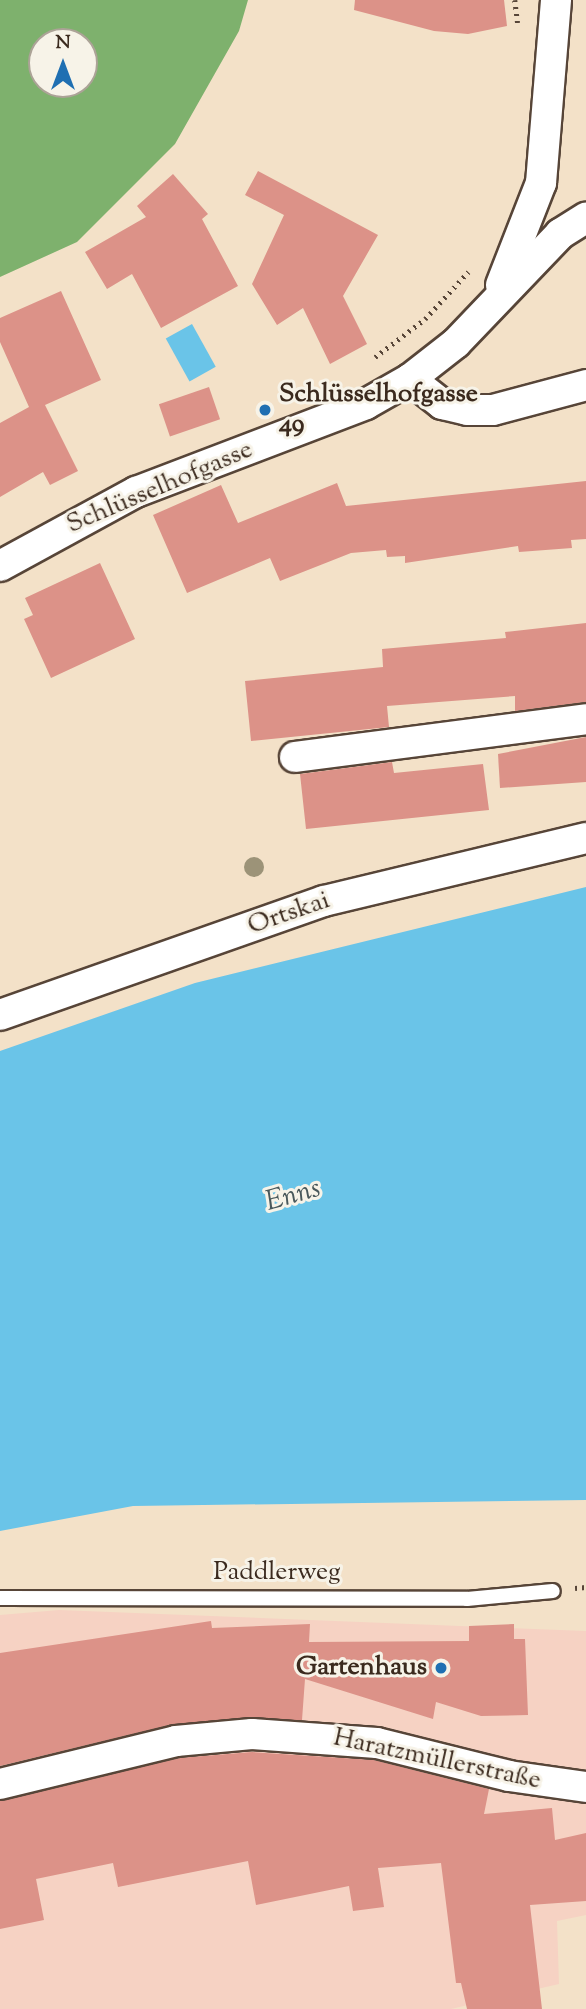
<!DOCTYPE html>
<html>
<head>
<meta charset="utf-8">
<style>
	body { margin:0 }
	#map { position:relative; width:586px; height:2009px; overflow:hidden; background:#f3e1c8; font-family:"Sorts Mill Goudy",serif }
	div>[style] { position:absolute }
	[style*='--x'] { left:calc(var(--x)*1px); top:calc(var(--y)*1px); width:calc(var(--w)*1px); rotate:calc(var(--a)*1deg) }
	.built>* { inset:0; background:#f6d2c3 }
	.forest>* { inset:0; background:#7eb16d }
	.water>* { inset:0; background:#6ac4e8; transform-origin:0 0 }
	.building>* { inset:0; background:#dc9288; transform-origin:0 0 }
	.path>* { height:4.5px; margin-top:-2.25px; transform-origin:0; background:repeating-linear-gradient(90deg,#574538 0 2px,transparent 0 7px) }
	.roads { filter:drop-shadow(2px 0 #574538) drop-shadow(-2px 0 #574538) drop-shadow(0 2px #574538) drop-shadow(0 -2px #574538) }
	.lane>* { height:14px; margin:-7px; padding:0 7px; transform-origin:7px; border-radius:7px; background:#fff }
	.street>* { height:30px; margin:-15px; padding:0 15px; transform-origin:15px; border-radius:15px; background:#fff }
	.trees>* { width:20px; height:20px; margin:-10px; border-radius:50%; background:#9c9378 }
	.dots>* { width:19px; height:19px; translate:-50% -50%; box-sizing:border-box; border:4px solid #f7f3e8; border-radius:50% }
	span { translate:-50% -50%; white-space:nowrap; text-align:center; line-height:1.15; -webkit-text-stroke:6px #f7f3e8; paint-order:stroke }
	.poi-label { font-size:26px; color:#3b2a1e; font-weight:700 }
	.left { translate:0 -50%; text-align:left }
	.right { translate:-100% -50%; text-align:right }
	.street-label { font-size:26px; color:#3b2a1e }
	.water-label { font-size:28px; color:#49585b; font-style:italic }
	.north { position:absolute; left:28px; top:28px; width:70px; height:70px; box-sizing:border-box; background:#f7f3e8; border:2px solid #aca397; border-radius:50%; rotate:0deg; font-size:19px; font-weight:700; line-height:28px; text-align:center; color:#3b2a1e }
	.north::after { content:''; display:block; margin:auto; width:24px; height:32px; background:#1f6fb2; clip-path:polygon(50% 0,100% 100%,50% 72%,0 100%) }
</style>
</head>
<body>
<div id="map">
	<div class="built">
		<div style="clip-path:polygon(59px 1610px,586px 1631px,586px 1915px,557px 1921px,559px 1984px,451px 2009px,0 2009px,0 1615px)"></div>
	</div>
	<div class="forest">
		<div style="clip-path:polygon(evenodd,0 0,248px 0,239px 31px,175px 144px,77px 242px,0 277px,0 0,42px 42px,84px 42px,84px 84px,42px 84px,42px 42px)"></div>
	</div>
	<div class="water">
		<div style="left:192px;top:324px;width:49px;height:30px;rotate:61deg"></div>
		<div style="clip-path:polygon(586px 887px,586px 1500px,133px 1506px,0 1531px,0 1051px,195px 983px)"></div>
	</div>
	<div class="building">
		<div style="clip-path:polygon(355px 0,504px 0,507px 26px,468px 34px,434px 31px,354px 10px)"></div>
		<div style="clip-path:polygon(258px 171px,378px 235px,343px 296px,367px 344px,330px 364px,303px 308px,277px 325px,252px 284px,284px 215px,245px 195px)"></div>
		<div style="clip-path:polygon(173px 174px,208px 214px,202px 219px,238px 286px,161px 328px,132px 274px,107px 289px,85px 252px,146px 217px,137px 206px)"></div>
		<div style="clip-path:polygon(61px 291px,101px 380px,45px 405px,78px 471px,50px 485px,43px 472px,0 497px,0 423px,29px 407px,0 342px,0 318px)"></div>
		<div style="left:209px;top:387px;width:34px;height:53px;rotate:71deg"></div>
		<div style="clip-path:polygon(586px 481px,586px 539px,571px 540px,572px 548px,519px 552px,518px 546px,405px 563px,405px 556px,387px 557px,386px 550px,351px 553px,280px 581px,270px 558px,187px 593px,153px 515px,221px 485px,238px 523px,337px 483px,346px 506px)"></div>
		<div style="clip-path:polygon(100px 563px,135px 639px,51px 678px,24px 619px,33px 615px,25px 598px)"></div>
		<div style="clip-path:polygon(586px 623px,586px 702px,515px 711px,515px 696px,387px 706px,389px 727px,251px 741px,245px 681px,383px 667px,382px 649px,506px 638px,505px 632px)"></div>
		<div style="clip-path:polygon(586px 737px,586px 782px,500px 788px,498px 754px)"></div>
		<div style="clip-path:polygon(392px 762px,394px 773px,483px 764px,489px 810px,306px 829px,300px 774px)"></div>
		<div style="clip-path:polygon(211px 1621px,212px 1628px,310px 1624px,309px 1642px,469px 1641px,469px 1626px,514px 1624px,514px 1639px,525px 1639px,528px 1715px,481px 1716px,436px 1702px,433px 1719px,305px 1679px,302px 1720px,174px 1724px,0 1766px,0 1653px)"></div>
		<div style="clip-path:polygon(252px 1752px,374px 1760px,489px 1789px,484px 1814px,552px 1808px,555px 1840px,586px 1833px,586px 1901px,530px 1905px,542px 2009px,467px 2009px,461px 1983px,456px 1983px,441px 1863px,378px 1868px,384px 1907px,353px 1911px,349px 1886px,256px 1905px,248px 1861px,118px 1887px,113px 1863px,36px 1879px,44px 1920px,0 1929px,0 1801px,179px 1758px)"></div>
	</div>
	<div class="path">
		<div style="--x:515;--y:0;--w:23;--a:83"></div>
		<div style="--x:375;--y:357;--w:63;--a:-37.2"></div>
		<div style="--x:425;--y:319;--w:64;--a:-47.5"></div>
		<div style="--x:575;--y:1588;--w:11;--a:-5"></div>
	</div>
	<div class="roads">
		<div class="lane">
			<div style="--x:0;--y:1598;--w:467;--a:0.1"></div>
			<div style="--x:467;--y:1599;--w:86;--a:-5.3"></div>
		</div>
		<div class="street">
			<div style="--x:501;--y:285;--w:110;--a:-68.6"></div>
			<div style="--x:541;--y:183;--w:184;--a:-85.3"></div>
			<div style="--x:410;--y:379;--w:41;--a:38"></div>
			<div style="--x:442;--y:404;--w:26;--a:13"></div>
			<div style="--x:467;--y:410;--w:26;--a:0"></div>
			<div style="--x:493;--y:410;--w:96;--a:-15"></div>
			<div style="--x:0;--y:566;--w:155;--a:-28.6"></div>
			<div style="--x:136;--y:492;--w:246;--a:-20.9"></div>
			<div style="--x:366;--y:404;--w:51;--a:-29.6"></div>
			<div style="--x:410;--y:379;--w:58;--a:-38"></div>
			<div style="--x:456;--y:343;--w:151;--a:-46.3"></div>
			<div style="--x:560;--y:234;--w:31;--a:-32"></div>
			<div style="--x:295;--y:757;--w:293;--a:-7.4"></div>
			<div style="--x:0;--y:1015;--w:343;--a:-19.4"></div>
			<div style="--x:324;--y:901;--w:269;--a:-13.5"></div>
			<div style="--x:0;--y:1784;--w:181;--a:-13.7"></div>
			<div style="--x:176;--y:1741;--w:76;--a:-5.3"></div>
			<div style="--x:252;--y:1734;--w:125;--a:4.1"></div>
			<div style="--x:377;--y:1743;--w:136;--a:14"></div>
			<div style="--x:509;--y:1776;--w:78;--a:8.1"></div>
		</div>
	</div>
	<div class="trees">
		<div style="left:254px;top:867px"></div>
	</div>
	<div class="dots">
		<div style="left:265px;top:410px;background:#1f6fb2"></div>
		<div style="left:441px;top:1668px;background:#1f6fb2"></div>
	</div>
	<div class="poi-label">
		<span class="left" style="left:279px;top:410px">Schlüsselhofgasse<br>49</span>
		<span class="right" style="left:427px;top:1668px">Gartenhaus</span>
	</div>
	<div class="street-label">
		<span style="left:160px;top:488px;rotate:-23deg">Schlüsselhofgasse</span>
		<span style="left:289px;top:914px;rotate:-19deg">Ortskai</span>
		<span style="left:277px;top:1573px">Paddlerweg</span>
		<span style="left:437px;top:1760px;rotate:12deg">Haratzmüllerstraße</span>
	</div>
	<div class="water-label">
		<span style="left:293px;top:1196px;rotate:-16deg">Enns</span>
	</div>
	<div class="north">N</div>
</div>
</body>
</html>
